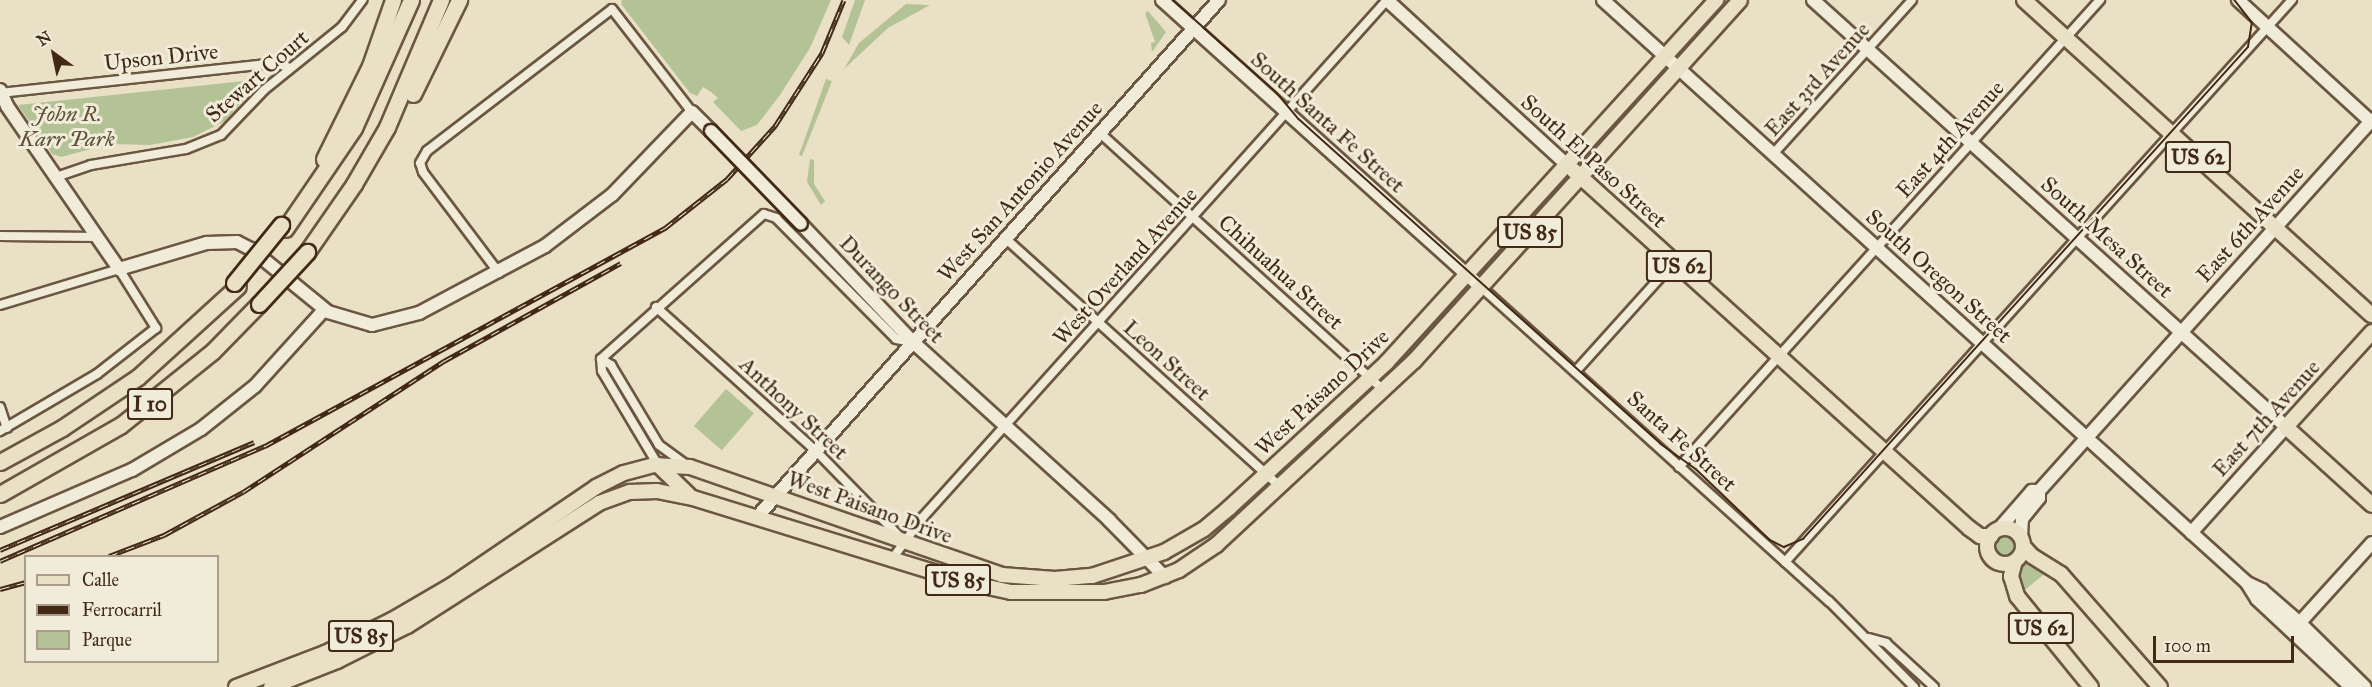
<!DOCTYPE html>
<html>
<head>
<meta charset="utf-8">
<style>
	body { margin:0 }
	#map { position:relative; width:2372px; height:687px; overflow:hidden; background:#eae0c5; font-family:"IM FELL Great Primer",serif }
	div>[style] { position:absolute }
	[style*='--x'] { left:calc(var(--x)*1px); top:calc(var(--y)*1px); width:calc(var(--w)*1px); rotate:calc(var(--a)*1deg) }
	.green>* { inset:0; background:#b4c396; transform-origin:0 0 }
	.round { border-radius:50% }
	.roads { filter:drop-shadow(2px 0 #6b5741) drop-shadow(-2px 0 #6b5741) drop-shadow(0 2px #6b5741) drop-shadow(0 -2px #6b5741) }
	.street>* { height:8px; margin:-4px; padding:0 4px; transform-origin:4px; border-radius:4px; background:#f1ebd9 }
	.secondary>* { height:12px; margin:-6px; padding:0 6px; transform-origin:6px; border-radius:6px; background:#f1ebd9 }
	.primary>* { height:14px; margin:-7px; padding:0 7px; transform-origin:7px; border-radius:7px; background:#eae0c5 }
	.primary>.ring { margin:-7px; padding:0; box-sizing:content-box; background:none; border:14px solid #eae0c5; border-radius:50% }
	.highway>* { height:15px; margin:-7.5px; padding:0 7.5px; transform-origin:7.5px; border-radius:7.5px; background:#eae0c5 }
	.tram>* { height:1.5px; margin:-0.75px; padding:0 0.75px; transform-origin:0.75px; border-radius:0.75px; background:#412915 }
	.rail>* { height:5px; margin-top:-2.5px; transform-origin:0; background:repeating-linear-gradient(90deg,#f1ebd9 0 9px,#412915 0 18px); box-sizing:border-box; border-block:2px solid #412915 }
	.bridges { filter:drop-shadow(2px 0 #412915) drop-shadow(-2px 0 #412915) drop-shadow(0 2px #412915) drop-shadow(0 -2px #412915) }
	.secondary-bridge>* { height:12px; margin:-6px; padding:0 6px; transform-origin:6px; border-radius:6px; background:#f1ebd9 }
	.highway-bridge>* { height:15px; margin:-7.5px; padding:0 7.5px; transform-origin:7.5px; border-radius:7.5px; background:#eae0c5 }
	span { translate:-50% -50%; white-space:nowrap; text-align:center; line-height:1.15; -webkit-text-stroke:6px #f1ebd9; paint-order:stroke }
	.shield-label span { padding:2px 4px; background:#f1ebd9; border:2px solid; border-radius:4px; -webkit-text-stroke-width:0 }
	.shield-label { font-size:21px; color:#412915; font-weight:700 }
	.street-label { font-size:22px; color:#412915 }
	.park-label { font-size:22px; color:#5e5035; font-style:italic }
	.legend { position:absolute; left:24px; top:555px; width:195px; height:108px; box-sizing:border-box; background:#f1ebd9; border:2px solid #ab9d8b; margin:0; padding:8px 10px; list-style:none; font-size:18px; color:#412915 }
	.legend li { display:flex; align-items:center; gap:12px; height:30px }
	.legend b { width:30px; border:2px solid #ab9d8b }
	.north { position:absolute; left:24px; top:24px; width:60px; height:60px; -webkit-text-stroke:4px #f1ebd9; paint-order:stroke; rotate:327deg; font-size:16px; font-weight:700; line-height:24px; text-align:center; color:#412915 }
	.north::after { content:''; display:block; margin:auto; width:21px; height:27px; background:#412915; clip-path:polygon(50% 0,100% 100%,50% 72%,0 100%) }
	.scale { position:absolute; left:2153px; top:636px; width:141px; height:27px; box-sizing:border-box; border:3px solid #412915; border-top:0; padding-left:8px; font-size:18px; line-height:21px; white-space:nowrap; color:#412915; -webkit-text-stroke:4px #f1ebd9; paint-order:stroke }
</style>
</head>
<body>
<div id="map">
	<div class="green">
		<div style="clip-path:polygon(622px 0,831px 0,810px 48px,780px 95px,757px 125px,741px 131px,713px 102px,718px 98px,711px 92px,703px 87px,697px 96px,690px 93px,621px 4px)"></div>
		<div style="clip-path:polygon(855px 0,865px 0,849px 45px,842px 37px)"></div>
		<div style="clip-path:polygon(906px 4px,930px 5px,888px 28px,844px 69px,859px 43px)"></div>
		<div style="clip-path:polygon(1148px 11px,1166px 32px,1152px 52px,1151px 43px,1155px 42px,1145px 13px)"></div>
		<div style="clip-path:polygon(262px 79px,225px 121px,193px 137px,150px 145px,110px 144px,61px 157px,52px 154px,18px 105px)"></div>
		<div style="clip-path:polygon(826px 79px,832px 81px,802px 156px,799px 155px)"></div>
		<div style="clip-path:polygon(810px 159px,814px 160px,814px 184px,825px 201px,821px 205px,807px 182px)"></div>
		<div style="left:726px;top:389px;width:37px;height:49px;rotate:41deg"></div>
		<div class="round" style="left:1994px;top:535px;width:22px;height:22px"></div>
		<div style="clip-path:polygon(2028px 560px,2047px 572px,2022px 592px,2015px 573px,2020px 564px)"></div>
	</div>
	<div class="roads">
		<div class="street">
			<div style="--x:0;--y:93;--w:278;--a:-6.2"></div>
			<div style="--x:276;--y:63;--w:15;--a:20"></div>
			<div style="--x:1100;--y:133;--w:382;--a:42.2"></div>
			<div style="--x:1773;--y:154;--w:207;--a:-47.9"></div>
			<div style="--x:56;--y:177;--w:37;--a:-19"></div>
			<div style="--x:91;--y:165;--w:96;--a:-9.6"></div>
			<div style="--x:186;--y:149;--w:38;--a:-22"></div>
			<div style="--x:221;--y:135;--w:62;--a:-46.3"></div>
			<div style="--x:264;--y:90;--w:100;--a:-38.9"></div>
			<div style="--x:342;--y:27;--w:34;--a:-53"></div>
			<div style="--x:0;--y:236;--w:97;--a:0.6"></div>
			<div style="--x:1005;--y:238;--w:368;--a:42.1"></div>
			<div style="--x:499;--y:273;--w:126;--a:-127"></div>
			<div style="--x:423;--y:172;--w:9;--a:-108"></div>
			<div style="--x:420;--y:163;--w:14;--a:-60"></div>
			<div style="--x:427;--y:151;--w:233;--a:-37.5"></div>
			<div style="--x:612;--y:9;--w:130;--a:52.2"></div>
			<div style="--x:1481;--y:287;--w:469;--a:42.1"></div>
			<div style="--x:1829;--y:601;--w:121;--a:45.3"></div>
			<div style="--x:0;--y:305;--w:124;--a:-16.8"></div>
			<div style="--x:119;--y:269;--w:70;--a:57.9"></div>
			<div style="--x:156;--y:328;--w:75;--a:142.1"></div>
			<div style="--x:97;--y:374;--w:113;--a:149.6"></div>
			<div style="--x:656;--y:307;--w:215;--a:42"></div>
			<div style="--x:816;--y:451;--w:123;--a:45.7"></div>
			<div style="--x:601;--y:359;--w:218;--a:-41.7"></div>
			<div style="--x:764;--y:214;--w:13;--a:18"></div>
			<div style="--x:776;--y:218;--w:170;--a:45.2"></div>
			<div style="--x:896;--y:339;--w:17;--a:10"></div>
			<div style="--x:601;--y:359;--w:12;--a:31"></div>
			<div style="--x:611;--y:365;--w:93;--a:59"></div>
			<div style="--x:659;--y:445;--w:34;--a:36"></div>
			<div style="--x:601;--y:359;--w:12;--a:85"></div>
			<div style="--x:602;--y:371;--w:109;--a:59.2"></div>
			<div style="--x:1575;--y:372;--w:148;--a:-48"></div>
			<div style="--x:0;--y:407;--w:22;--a:72"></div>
			<div style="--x:1679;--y:467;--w:629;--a:-47.97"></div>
			<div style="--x:892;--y:559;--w:52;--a:-53.6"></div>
			<div style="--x:923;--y:517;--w:695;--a:-48.09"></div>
			<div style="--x:1785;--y:562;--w:757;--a:-47.95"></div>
			<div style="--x:1869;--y:638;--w:18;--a:16"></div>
			<div style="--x:1886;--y:643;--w:65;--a:42.5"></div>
		</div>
		<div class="secondary">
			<div style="--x:1162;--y:0;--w:429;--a:42"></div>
			<div style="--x:1387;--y:0;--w:243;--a:42.5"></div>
			<div style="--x:1603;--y:0;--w:869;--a:42.15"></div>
			<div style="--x:2247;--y:583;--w:17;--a:25"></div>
			<div style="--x:2262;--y:590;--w:50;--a:41"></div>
			<div style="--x:2300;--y:623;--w:91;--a:44.6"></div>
			<div style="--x:1813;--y:0;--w:637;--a:42.07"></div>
			<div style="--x:2286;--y:427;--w:142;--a:131.9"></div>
			<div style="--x:2238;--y:0;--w:182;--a:42.5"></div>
			<div style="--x:0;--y:90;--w:17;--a:66"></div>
			<div style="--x:7;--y:106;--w:198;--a:55.5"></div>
			<div style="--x:119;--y:269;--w:92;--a:-16.5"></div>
			<div style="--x:207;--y:243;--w:30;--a:-2"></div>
			<div style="--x:237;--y:242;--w:16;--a:27"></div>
			<div style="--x:251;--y:249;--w:99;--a:39.3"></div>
			<div style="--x:328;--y:312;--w:46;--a:16.5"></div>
			<div style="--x:372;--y:325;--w:49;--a:-14.3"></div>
			<div style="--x:419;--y:313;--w:143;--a:-28"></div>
			<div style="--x:545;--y:246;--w:84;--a:-37.3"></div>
			<div style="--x:612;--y:195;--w:115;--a:-46.1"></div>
			<div style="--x:692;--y:112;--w:27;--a:45"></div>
			<div style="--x:801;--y:224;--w:163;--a:46.5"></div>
			<div style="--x:913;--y:342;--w:265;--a:42.2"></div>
			<div style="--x:1109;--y:520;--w:80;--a:45.5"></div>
			<div style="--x:757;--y:517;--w:693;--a:-48.22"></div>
			<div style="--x:0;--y:527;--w:144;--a:-23.4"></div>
			<div style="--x:132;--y:470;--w:80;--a:-30.7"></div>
			<div style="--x:201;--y:429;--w:69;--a:-38.5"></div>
			<div style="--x:255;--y:386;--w:103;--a:-47.8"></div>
			<div style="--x:1998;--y:530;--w:52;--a:-48.9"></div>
			<div style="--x:2032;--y:491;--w:7;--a:0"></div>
			<div style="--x:2021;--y:537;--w:18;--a:-87"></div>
			<div style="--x:2022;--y:519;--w:27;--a:-51"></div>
			<div style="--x:2039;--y:498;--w:7;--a:-90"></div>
			<div style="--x:2039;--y:491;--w:499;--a:-48.1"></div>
			<div style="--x:2247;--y:583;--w:19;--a:58"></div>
			<div style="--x:2257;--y:599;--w:129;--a:43.1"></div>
			<div style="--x:2294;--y:629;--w:116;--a:-47.8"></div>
		</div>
		<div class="primary">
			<div style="--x:2024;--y:0;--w:469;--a:42.2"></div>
			<div style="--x:1573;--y:170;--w:534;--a:42.11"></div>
			<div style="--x:1969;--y:528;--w:14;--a:36"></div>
			<div style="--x:1980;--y:536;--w:11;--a:0"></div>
			<div style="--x:2372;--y:332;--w:128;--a:132.2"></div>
			<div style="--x:2286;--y:427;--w:116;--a:42.2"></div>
			<div style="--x:658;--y:465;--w:43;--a:44.1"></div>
			<div class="ring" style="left:1987px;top:528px;width:22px;height:22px"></div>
			<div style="--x:2023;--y:546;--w:13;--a:48"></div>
			<div style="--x:2032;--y:556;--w:34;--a:32"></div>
			<div style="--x:2061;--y:574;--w:150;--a:48.8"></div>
			<div style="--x:2015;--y:561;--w:16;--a:105"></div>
			<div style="--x:2011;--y:576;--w:21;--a:73"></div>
			<div style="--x:2017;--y:596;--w:117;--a:50.9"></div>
			<div style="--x:236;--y:687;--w:95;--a:-20.9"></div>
			<div style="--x:325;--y:653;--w:75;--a:-26.2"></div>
			<div style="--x:392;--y:620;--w:69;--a:-30.3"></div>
			<div style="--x:452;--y:585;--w:174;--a:-34.2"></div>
			<div style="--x:596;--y:487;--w:31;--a:-27"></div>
			<div style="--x:624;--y:473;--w:30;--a:-15"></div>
			<div style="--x:653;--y:465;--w:37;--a:3"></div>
			<div style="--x:690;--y:467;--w:330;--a:19.1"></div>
			<div style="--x:1002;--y:575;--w:53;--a:4.3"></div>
			<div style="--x:1055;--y:579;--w:37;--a:-5"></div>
			<div style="--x:1092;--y:576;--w:76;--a:-18.4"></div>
			<div style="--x:1164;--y:552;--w:46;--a:-29.9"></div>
			<div style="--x:1204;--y:529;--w:33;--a:-40"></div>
			<div style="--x:1229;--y:508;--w:214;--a:-42.7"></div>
			<div style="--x:1386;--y:363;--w:491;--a:-47.7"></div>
			<div style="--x:271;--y:687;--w:71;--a:-21.5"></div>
			<div style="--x:337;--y:661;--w:78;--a:-26.6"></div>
			<div style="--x:407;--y:626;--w:228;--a:-32.6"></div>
			<div style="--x:599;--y:503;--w:33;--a:-20"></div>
			<div style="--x:630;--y:492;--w:27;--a:-2"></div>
			<div style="--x:657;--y:491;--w:37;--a:11"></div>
			<div style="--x:693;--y:498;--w:289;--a:17.1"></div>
			<div style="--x:969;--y:583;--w:43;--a:12.1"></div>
			<div style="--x:1011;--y:592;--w:93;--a:0"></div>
			<div style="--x:1104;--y:592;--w:38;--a:-11"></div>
			<div style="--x:1141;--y:585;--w:41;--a:-21.5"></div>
			<div style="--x:1179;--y:570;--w:45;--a:-34"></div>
			<div style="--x:1216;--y:545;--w:270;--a:-42.9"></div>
			<div style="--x:1414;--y:361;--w:486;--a:-47.9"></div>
		</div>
		<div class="highway">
			<div style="--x:413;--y:94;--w:105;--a:-63.9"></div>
			<div style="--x:324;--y:159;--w:104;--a:-63.7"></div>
			<div style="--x:370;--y:66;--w:70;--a:-70.8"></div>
			<div style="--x:285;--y:229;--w:122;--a:-55.7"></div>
			<div style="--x:354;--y:128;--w:140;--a:-66"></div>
			<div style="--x:307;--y:252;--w:83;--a:-55.3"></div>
			<div style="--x:354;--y:184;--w:66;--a:-59.9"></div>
			<div style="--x:387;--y:127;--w:138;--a:-67"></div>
			<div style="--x:0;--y:462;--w:71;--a:-28.7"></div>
			<div style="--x:62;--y:428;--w:92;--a:-33.9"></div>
			<div style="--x:138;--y:377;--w:135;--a:-42.3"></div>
			<div style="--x:0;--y:494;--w:139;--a:-29.7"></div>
			<div style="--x:121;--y:425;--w:118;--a:-38.8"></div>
			<div style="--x:213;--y:351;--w:66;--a:-45.6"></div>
		</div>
	</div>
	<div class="tram">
		<div style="--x:1173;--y:0;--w:140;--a:41.8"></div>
		<div style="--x:1277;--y:93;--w:34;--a:50"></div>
		<div style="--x:1299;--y:119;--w:486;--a:41.9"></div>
		<div style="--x:1661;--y:444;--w:43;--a:35.5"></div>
		<div style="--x:1696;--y:469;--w:103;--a:43.8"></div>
		<div style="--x:1770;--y:540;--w:16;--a:27"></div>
		<div style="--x:1784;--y:547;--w:21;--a:-23"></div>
		<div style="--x:1803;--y:539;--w:663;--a:-47.87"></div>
		<div style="--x:2248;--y:47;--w:24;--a:-81"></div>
		<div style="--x:2252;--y:23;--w:29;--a:-128"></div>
	</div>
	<div class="rail">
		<div style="--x:0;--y:550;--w:276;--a:-23"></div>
		<div style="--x:109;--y:556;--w:59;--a:-20.9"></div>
		<div style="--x:164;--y:535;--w:90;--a:-28.6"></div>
		<div style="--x:243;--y:492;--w:240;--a:-33.1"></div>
		<div style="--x:444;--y:361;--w:202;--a:-29"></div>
		<div style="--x:0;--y:561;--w:289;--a:-23.5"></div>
		<div style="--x:265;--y:446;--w:456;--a:-28.6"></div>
		<div style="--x:665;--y:228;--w:79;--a:-38.3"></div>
		<div style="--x:727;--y:179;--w:72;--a:-47.8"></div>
		<div style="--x:775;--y:126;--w:87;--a:-57.2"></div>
		<div style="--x:822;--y:53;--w:57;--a:-67.5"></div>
		<div style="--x:0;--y:589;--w:27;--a:-15"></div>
	</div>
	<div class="bridges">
		<div class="secondary-bridge">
			<div style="--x:711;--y:131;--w:129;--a:45.9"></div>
		</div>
		<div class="highway-bridge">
			<div style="--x:234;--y:283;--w:75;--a:-51"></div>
			<div style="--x:259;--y:304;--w:71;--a:-47.3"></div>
		</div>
	</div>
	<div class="shield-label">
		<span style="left:2198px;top:157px">US 62</span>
		<span style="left:1530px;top:232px">US 85</span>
		<span style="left:1679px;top:266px">US 62</span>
		<span style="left:150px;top:404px">I 10</span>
		<span style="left:958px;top:580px">US 85</span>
		<span style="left:2041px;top:628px">US 62</span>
		<span style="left:361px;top:636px">US 85</span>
	</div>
	<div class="street-label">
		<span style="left:161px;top:57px;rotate:-6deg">Upson Drive</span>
		<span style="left:257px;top:76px;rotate:-41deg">Stewart Court</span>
		<span style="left:1817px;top:79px;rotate:-48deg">East 3rd Avenue</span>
		<span style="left:1328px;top:122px;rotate:42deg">South Santa Fe Street</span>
		<span style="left:1950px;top:139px;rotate:-48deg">East 4th Avenue</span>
		<span style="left:1594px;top:161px;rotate:42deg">South El Paso Street</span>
		<span style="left:1020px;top:191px;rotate:-48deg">West San Antonio Avenue</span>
		<span style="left:2250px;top:224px;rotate:-48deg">East 6th Avenue</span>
		<span style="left:2107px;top:237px;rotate:42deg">South Mesa Street</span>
		<span style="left:1125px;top:266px;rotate:-48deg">West Overland Avenue</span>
		<span style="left:1281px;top:272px;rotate:42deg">Chihuahua Street</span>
		<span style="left:1939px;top:276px;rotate:42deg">South Oregon Street</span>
		<span style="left:892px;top:289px;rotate:46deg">Durango Street</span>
		<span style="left:1167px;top:360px;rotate:42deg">Leon Street</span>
		<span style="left:1322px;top:392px;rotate:-43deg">West Paisano Drive</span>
		<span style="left:794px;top:408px;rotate:43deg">Anthony Street</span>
		<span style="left:2266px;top:418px;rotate:-48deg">East 7th Avenue</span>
		<span style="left:1682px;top:441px;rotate:42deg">Santa Fe Street</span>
		<span style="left:870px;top:507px;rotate:20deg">West Paisano Drive</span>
	</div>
	<div class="park-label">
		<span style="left:67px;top:126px">John R.<br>Karr Park</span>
	</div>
	<ul class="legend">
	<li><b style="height:8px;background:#eae0c5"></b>Calle</li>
	<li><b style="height:8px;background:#412915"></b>Ferrocarril</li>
	<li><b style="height:16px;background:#b4c396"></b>Parque</li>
	</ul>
	<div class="north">N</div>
	<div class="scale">100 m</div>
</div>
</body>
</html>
